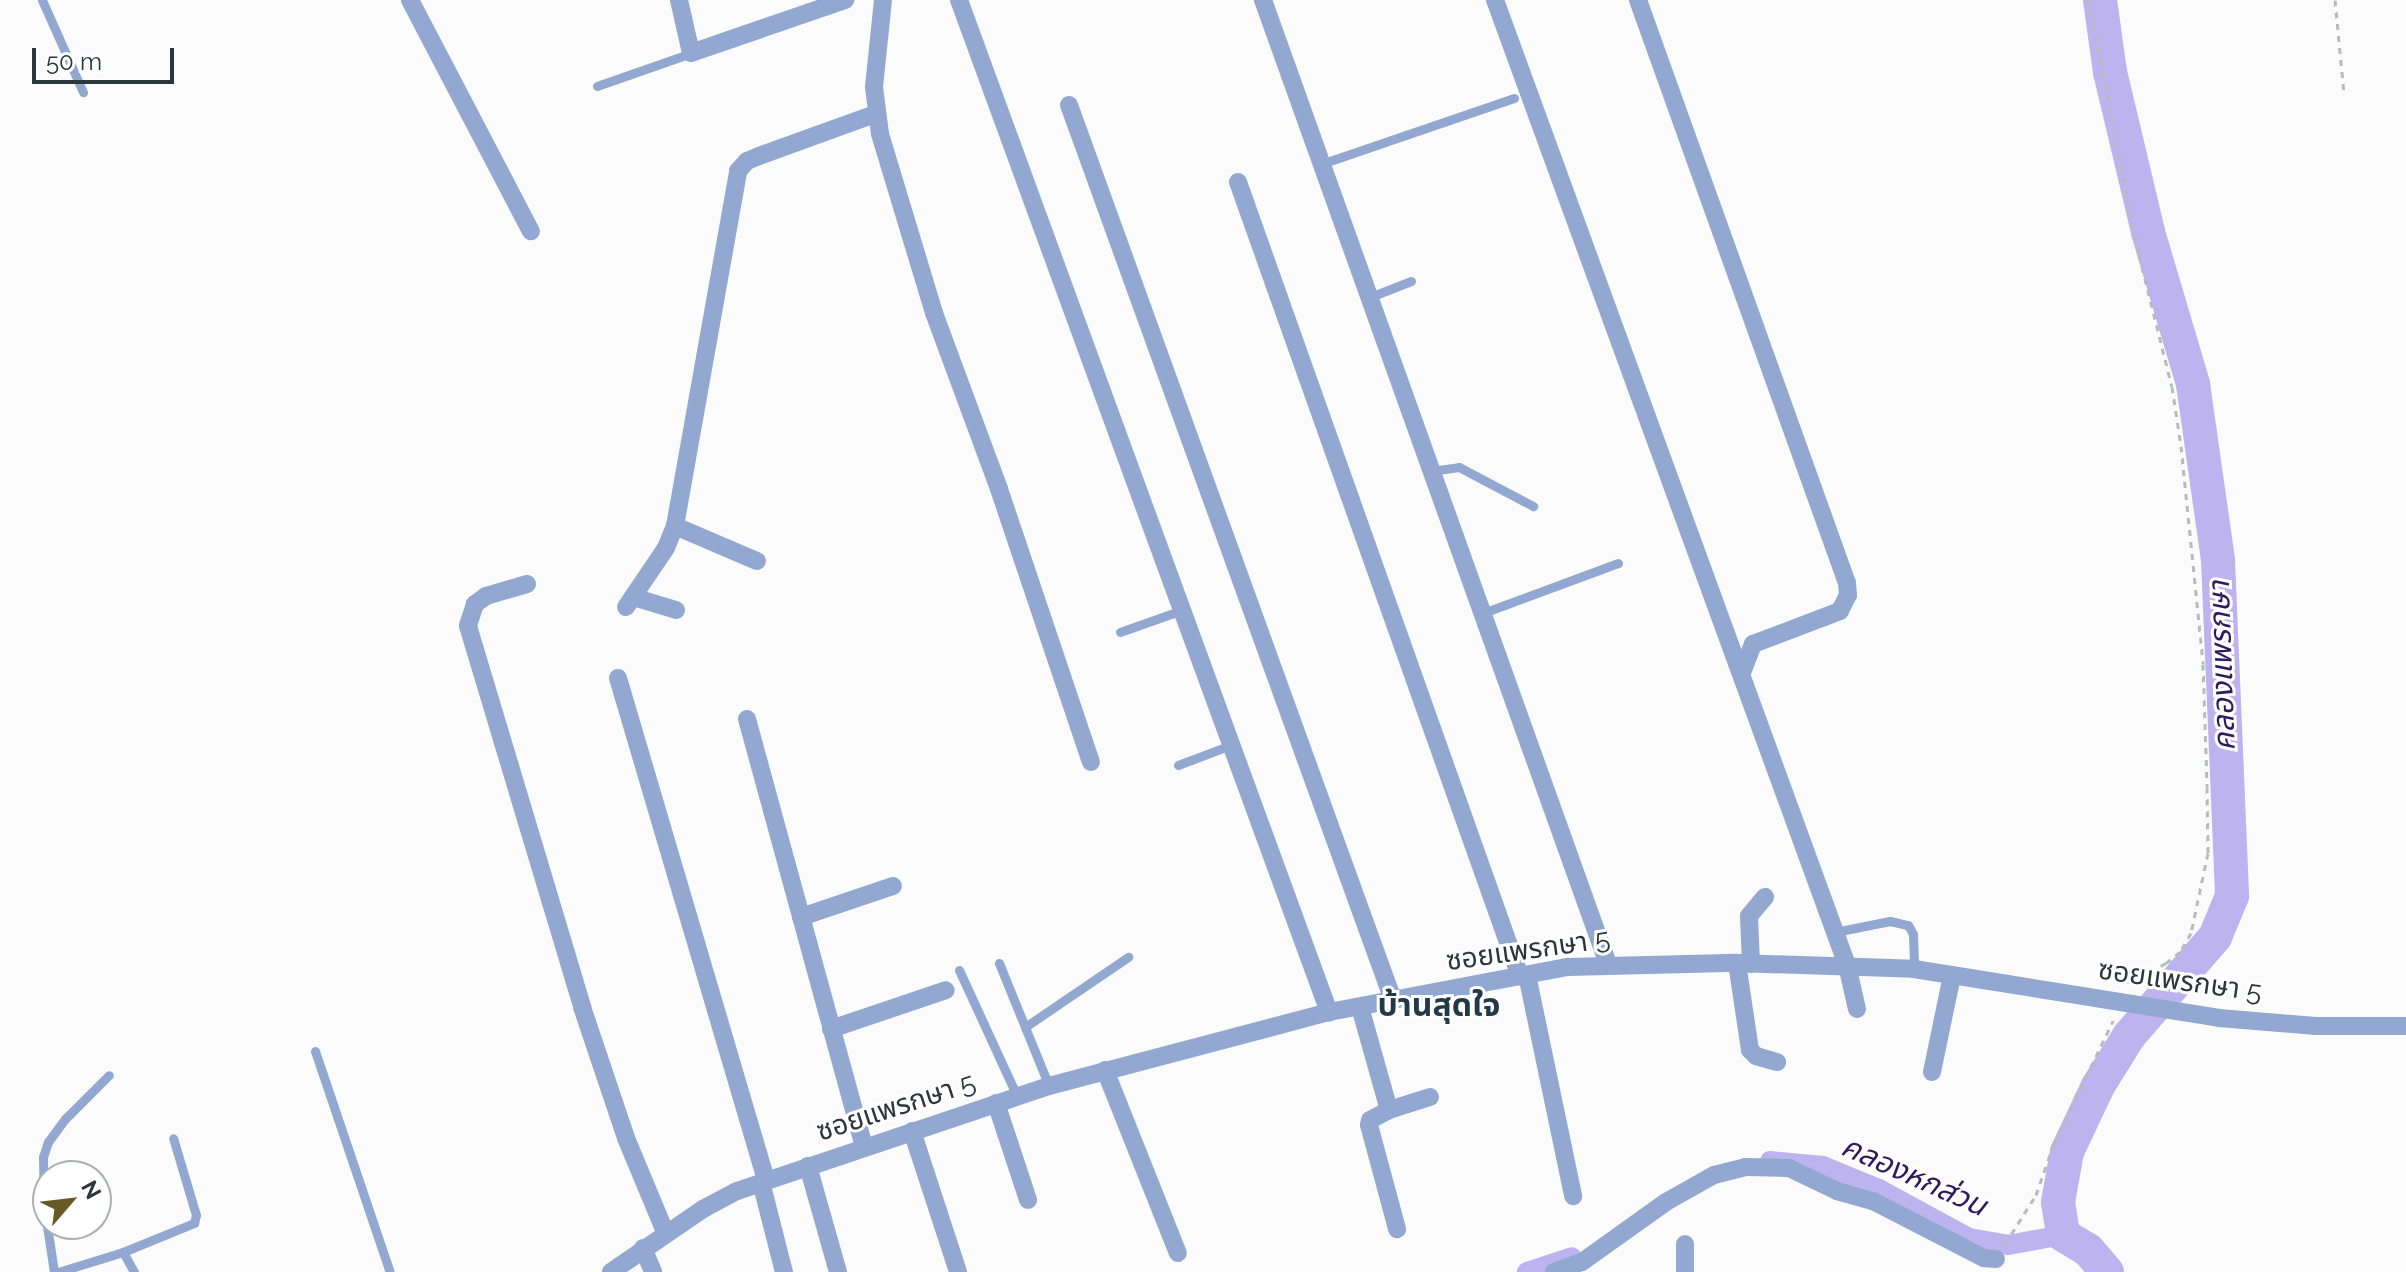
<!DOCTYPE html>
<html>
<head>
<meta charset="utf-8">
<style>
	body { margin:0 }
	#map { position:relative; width:2406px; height:1272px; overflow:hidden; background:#fbfbfb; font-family:Raleway,"Noto Sans Thai",sans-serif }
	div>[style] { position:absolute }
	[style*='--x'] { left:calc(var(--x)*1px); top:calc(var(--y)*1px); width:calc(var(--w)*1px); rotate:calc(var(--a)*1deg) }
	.canal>* { height:20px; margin:-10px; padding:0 10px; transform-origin:10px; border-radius:10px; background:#bdb3ef }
	.river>* { height:34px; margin:-17px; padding:0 17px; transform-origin:17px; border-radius:17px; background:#bdb3ef }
	.path>* { height:3px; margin-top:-1.5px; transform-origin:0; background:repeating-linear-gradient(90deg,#b7bbbd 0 6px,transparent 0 12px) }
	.service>* { height:9px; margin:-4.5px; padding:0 4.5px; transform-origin:4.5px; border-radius:4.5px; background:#92a8d1 }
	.minor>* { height:18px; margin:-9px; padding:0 9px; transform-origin:9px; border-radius:9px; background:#92a8d1 }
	span { translate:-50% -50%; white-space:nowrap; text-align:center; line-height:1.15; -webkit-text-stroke:6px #fff; paint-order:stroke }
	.street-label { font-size:28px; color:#2b363d }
	.water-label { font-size:30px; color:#301a5f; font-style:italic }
	.quarter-label { font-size:32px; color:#223a48; font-weight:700 }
	.north { position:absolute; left:32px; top:1160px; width:80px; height:80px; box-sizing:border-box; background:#fff; border:2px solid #aaafb1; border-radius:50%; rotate:62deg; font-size:22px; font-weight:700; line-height:32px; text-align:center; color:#2b363d }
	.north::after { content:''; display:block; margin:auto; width:28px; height:36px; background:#695926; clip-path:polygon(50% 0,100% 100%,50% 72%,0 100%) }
	.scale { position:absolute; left:32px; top:48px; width:142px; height:36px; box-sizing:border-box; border:4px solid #2b363d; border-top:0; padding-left:10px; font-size:24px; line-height:28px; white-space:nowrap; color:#2b363d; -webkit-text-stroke:6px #fff; paint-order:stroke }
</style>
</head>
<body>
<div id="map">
	<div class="canal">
		<div style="--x:1770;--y:1161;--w:53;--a:5.4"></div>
		<div style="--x:1823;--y:1166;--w:61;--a:22.3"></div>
		<div style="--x:1879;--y:1189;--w:102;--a:28.6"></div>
		<div style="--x:1969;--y:1238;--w:40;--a:10"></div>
		<div style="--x:2008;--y:1245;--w:56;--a:-10.3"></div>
		<div style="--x:1527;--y:1272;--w:47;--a:-18.4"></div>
	</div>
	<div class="river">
		<div style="--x:2100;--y:0;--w:73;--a:82.1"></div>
		<div style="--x:2110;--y:72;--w:164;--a:76.6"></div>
		<div style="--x:2148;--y:232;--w:159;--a:73.5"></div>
		<div style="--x:2193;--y:384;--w:178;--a:81.9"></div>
		<div style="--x:2218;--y:560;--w:336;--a:87.6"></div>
		<div style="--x:2232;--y:896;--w:44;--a:112.5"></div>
		<div style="--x:2215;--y:937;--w:131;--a:131"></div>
		<div style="--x:2129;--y:1036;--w:59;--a:121.8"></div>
		<div style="--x:2098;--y:1086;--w:73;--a:115.2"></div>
		<div style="--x:2067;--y:1152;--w:51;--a:100.2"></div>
		<div style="--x:2058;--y:1202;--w:33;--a:81"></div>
		<div style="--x:2063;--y:1235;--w:29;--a:31"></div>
		<div style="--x:2088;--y:1250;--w:29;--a:49"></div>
	</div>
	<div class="path">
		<div style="--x:2088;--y:0;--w:260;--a:78.7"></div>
		<div style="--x:2139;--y:255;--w:136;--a:76"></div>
		<div style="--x:2172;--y:387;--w:60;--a:81.3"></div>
		<div style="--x:2181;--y:446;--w:219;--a:84.2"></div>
		<div style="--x:2203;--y:664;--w:123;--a:88.1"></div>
		<div style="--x:2207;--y:787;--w:66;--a:89.1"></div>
		<div style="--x:2208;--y:853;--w:82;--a:102"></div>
		<div style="--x:2191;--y:933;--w:22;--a:120"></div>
		<div style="--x:2180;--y:952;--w:18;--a:142"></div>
		<div style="--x:2166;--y:963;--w:38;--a:151"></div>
		<div style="--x:2133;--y:981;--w:13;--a:176"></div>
		<div style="--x:2335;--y:0;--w:93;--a:84.5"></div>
		<div style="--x:2005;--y:1244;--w:58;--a:-57.7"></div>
		<div style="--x:2036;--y:1195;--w:55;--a:-70.9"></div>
		<div style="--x:2054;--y:1143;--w:136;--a:-64.2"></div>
	</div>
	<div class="service">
		<div style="--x:42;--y:0;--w:101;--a:66"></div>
		<div style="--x:597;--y:86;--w:100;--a:-19.3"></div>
		<div style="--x:1321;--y:164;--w:204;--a:-18.9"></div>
		<div style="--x:1370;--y:297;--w:44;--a:-21.3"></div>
		<div style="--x:1431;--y:471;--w:28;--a:-8"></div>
		<div style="--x:1459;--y:467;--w:84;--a:27.8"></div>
		<div style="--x:1483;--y:613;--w:144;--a:-20.3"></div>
		<div style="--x:1120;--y:632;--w:66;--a:-19.5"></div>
		<div style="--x:1178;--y:765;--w:57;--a:-20.7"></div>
		<div style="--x:1835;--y:932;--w:56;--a:-11.3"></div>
		<div style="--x:1890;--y:921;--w:18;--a:13"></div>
		<div style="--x:1908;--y:925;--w:10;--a:61"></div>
		<div style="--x:1913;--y:934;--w:35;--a:88"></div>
		<div style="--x:999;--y:963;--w:133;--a:67.9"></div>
		<div style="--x:959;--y:970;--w:139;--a:65.3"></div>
		<div style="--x:1025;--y:1027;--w:125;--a:-34.2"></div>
		<div style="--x:315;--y:1051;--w:233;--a:71.3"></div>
		<div style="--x:123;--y:1252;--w:23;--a:61"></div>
		<div style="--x:54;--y:1272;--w:67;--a:-98.6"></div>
		<div style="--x:44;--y:1206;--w:49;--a:-91.2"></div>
		<div style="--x:43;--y:1157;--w:16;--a:-72"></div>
		<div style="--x:48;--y:1142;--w:29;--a:-54"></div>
		<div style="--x:65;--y:1119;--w:62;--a:-45"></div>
		<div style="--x:58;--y:1272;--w:68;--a:-17.1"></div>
		<div style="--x:123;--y:1252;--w:77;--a:-22.2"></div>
		<div style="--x:194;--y:1223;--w:8;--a:-76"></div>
		<div style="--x:196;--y:1215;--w:80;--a:-106.6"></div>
	</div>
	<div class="minor">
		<div style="--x:410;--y:0;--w:261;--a:62.4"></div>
		<div style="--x:679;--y:0;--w:54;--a:77.2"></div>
		<div style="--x:691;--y:53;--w:163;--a:-19"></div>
		<div style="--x:883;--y:0;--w:87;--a:95.9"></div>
		<div style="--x:874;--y:87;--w:47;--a:82.7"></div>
		<div style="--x:880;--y:134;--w:187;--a:73.2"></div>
		<div style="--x:934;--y:313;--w:188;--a:69.7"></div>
		<div style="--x:999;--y:489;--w:288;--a:71.4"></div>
		<div style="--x:959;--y:0;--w:1078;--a:69.92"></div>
		<div style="--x:1263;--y:0;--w:1024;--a:70.31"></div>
		<div style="--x:1495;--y:0;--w:1027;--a:69.96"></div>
		<div style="--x:1847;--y:965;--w:45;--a:77.2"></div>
		<div style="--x:1638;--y:0;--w:619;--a:70.28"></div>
		<div style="--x:1847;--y:583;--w:12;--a:85"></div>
		<div style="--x:1848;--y:595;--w:18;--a:117"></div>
		<div style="--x:1840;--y:611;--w:93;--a:159.2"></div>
		<div style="--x:1753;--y:644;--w:31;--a:111"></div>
		<div style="--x:1069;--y:105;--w:952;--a:70.1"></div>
		<div style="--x:1238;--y:182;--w:843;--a:70.45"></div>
		<div style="--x:675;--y:526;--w:89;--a:23.1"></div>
		<div style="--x:527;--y:584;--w:43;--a:163.7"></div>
		<div style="--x:486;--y:596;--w:14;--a:144"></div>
		<div style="--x:475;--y:604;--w:23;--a:108"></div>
		<div style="--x:468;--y:626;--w:398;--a:73.3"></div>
		<div style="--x:582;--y:1007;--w:138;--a:71.4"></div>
		<div style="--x:626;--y:1138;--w:104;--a:67.4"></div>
		<div style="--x:633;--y:597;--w:45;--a:16.8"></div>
		<div style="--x:626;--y:607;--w:71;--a:-55.9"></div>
		<div style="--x:666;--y:548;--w:24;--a:-68"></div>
		<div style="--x:675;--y:526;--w:361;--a:-79.9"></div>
		<div style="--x:738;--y:171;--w:13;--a:-48"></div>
		<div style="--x:747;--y:161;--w:13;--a:-23"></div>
		<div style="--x:759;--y:156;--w:123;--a:-19.9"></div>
		<div style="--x:618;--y:678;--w:523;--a:73.57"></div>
		<div style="--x:747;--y:719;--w:444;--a:74.7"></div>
		<div style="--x:801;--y:917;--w:97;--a:-18.6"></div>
		<div style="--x:1737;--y:963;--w:88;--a:81.5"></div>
		<div style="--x:1750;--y:1050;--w:8;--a:45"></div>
		<div style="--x:1756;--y:1056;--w:22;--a:16"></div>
		<div style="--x:1751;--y:964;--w:48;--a:-92.4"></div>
		<div style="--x:1749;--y:916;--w:25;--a:-50"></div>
		<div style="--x:1527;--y:975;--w:226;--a:78.2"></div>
		<div style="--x:1360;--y:1007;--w:107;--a:74.3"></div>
		<div style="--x:1389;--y:1110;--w:21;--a:152"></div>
		<div style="--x:1370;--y:1120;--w:5;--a:101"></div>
		<div style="--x:1369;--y:1125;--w:108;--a:74.9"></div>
		<div style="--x:831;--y:1029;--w:121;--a:-18.7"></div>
		<div style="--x:1105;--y:1070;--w:197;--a:68.3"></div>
		<div style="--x:1932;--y:1072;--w:99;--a:-78.3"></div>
		<div style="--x:996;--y:1103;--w:102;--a:71.7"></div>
		<div style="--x:1389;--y:1110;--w:43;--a:-17.6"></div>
		<div style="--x:912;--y:1131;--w:148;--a:71.9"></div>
		<div style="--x:808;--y:1166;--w:110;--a:74.2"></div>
		<div style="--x:761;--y:1182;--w:93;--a:75.7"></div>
		<div style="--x:1685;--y:1244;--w:28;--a:90"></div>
		<div style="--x:643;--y:1248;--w:26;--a:67"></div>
		<div style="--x:611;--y:1272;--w:112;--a:-34.4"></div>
		<div style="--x:703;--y:1209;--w:38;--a:-28"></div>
		<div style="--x:737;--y:1191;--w:329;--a:-18.6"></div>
		<div style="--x:1049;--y:1086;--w:290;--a:-14.8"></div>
		<div style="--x:1329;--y:1012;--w:243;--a:-10.7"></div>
		<div style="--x:1568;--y:967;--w:169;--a:-1.4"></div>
		<div style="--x:1737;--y:963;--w:177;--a:1.9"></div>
		<div style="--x:1914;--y:969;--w:309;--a:9.1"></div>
		<div style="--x:2219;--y:1018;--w:97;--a:4.7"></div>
		<div style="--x:2316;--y:1026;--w:90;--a:0"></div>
		<div style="--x:1554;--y:1272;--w:30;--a:-20"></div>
		<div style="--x:1582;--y:1262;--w:103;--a:-35.5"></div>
		<div style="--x:1666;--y:1202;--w:55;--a:-29.4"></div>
		<div style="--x:1714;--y:1175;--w:33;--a:-14"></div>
		<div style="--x:1746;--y:1167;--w:43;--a:1.3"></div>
		<div style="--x:1789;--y:1168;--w:53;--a:25.6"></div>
		<div style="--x:1837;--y:1191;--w:37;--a:16"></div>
		<div style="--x:1873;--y:1201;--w:125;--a:27.2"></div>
		<div style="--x:1984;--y:1258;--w:12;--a:5"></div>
	</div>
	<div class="street-label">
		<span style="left:1528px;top:950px;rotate:-8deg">ซอยแพรกษา 5</span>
		<span style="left:2180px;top:981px;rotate:8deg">ซอยแพรกษา 5</span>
		<span style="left:896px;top:1107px;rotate:-18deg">ซอยแพรกษา 5</span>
	</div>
	<div class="water-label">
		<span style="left:2222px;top:666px;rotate:-92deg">คลองแพรกษา</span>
		<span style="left:1914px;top:1176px;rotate:24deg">คลองหกส่วน</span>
	</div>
	<div class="quarter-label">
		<span style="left:1439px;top:1005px">บ้านสุดใจ</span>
	</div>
	<div class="north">N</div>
	<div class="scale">50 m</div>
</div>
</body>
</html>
